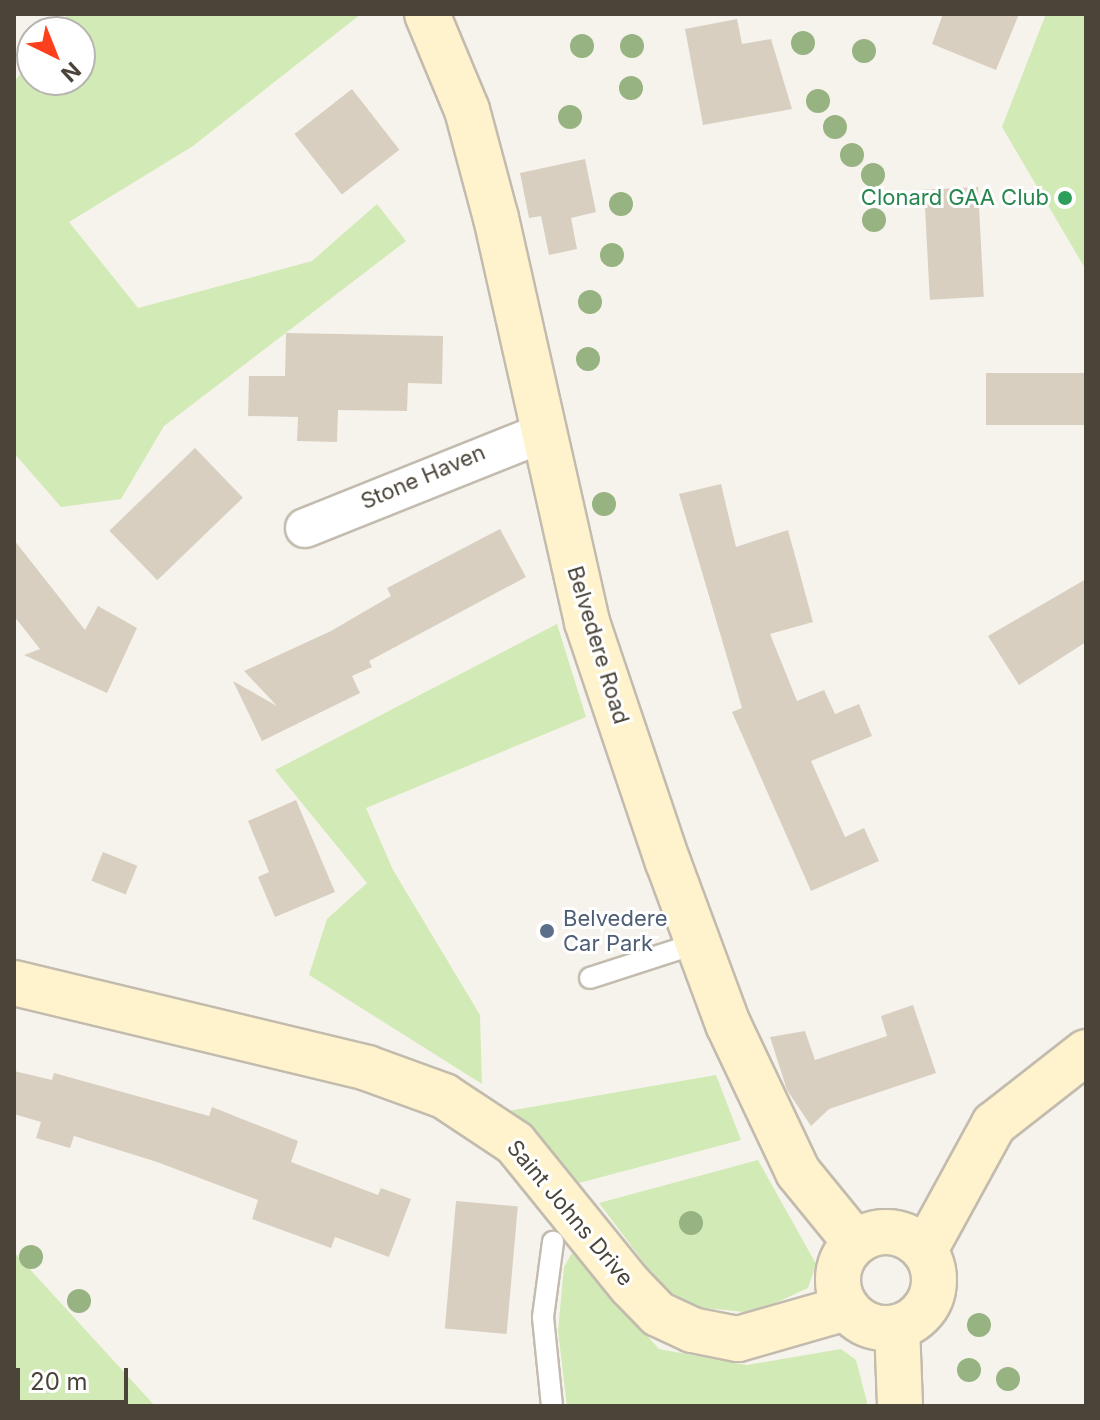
<!DOCTYPE html>
<html>
<head>
<meta charset="utf-8">
<style>
	body { margin:0 }
	#map { position:relative; width:1100px; height:1420px; overflow:hidden; background:#f6f3ec; font-family:Inter,sans-serif }
	div>[style] { position:absolute }
	[style*='--x'] { left:calc(var(--x)*1px); top:calc(var(--y)*1px); width:calc(var(--w)*1px); rotate:calc(var(--a)*1deg) }
	.green>* { inset:0; background:#d2eab5 }
	.building>* { inset:0; background:#d8cfc1; transform-origin:0 0 }
	.roads { filter:drop-shadow(2px 0 #c2bbae) drop-shadow(-2px 0 #c2bbae) drop-shadow(0 2px #c2bbae) drop-shadow(0 -2px #c2bbae) }
	.lane>* { height:20px; margin:-10px; padding:0 10px; transform-origin:10px; border-radius:10px; background:#fff }
	.street>* { height:38px; margin:-19px; padding:0 19px; transform-origin:19px; border-radius:19px; background:#fff }
	.secondary>* { height:44px; margin:-22px; padding:0 22px; transform-origin:22px; border-radius:22px; background:#fff3cd }
	.secondary>.ring { margin:-22px; padding:0; box-sizing:content-box; background:none; border:44px solid #fff3cd; border-radius:50% }
	.trees>* { width:24px; height:24px; margin:-12px; border-radius:50%; background:#97b381 }
	.dots>* { width:22px; height:22px; translate:-50% -50%; box-sizing:border-box; border:4px solid #fff; border-radius:50% }
	span { translate:-50% -50%; white-space:nowrap; text-align:center; line-height:1.15; -webkit-text-stroke:6px #fff; paint-order:stroke }
	.leisure-label { font-size:22px; color:#27864d }
	.right { translate:-100% -50%; text-align:right }
	.street-label { font-size:22px; color:#4b4439 }
	.service-label { font-size:22px; color:#4e5e75 }
	.left { translate:0 -50%; text-align:left }
	.frame { position:absolute; inset:0; border:16px solid #4b4439; pointer-events:none }
	.north { position:absolute; left:16px; top:16px; width:80px; height:80px; box-sizing:border-box; background:#fff; border:2px solid #b7b4b0; border-radius:50%; rotate:137deg; font-size:22px; font-weight:700; line-height:32px; text-align:center; color:#4b4439 }
	.north::after { content:''; display:block; margin:auto; width:28px; height:36px; background:#fc3f1d; clip-path:polygon(50% 0,100% 100%,50% 72%,0 100%) }
	.scale { position:absolute; left:16px; top:1368px; width:112px; height:36px; box-sizing:border-box; border:4px solid #4b4439; border-top:0; padding-left:10px; font-size:24px; line-height:28px; white-space:nowrap; color:#4b4439; -webkit-text-stroke:6px #fff; paint-order:stroke }
</style>
</head>
<body>
<div id="map">
	<div class="green">
		<div style="clip-path:polygon(68px 14px,361px 14px,193px 146px,69px 222px,138px 308px,312px 261px,377px 204px,406px 241px,164px 426px,121px 499px,61px 507px,14px 453px,14px 82px,32px 59px,32px 80px,80px 80px,80px 32px,54px 32px)"></div>
		<div style="clip-path:polygon(1046px 14px,1086px 14px,1086px 270px,1002px 127px)"></div>
		<div style="clip-path:polygon(557px 624px,586px 717px,366px 808px,393px 870px,480px 1015px,482px 1084px,309px 975px,327px 919px,367px 883px,275px 770px)"></div>
		<div style="clip-path:polygon(716px 1075px,741px 1140px,579px 1183px,508px 1111px)"></div>
		<div style="clip-path:polygon(758px 1160px,816px 1264px,808px 1288px,754px 1313px,687px 1306px,657px 1280px,599px 1203px)"></div>
		<div style="clip-path:polygon(14px 1253px,15px 1253px,155px 1406px,14px 1406px)"></div>
		<div style="clip-path:polygon(572px 1253px,659px 1349px,747px 1365px,841px 1349px,856px 1360px,868px 1406px,567px 1406px,558px 1331px,564px 1267px)"></div>
	</div>
	<div class="building">
		<div style="clip-path:polygon(943px 14px,1019px 14px,996px 70px,932px 44px)"></div>
		<div style="clip-path:polygon(737px 19px,742px 44px,771px 39px,792px 109px,703px 125px,685px 29px)"></div>
		<div style="left:352px;top:89px;width:77px;height:73px;rotate:52deg"></div>
		<div style="clip-path:polygon(585px 159px,596px 212px,571px 218px,577px 249px,549px 255px,541px 216px,529px 218px,520px 173px)"></div>
		<div style="left:978px;top:187px;width:110px;height:54px;rotate:87deg"></div>
		<div style="clip-path:polygon(286px 333px,443px 336px,442px 384px,408px 383px,407px 411px,338px 410px,337px 442px,297px 441px,298px 417px,248px 416px,249px 376px,285px 376px)"></div>
		<div style="left:1086px;top:373px;width:52px;height:100px;rotate:90deg"></div>
		<div style="left:195px;top:448px;width:69px;height:119px;rotate:46deg"></div>
		<div style="clip-path:polygon(721px 484px,736px 547px,788px 530px,813px 622px,770px 634px,797px 701px,824px 690px,835px 714px,859px 704px,872px 736px,811px 761px,845px 837px,864px 828px,879px 861px,811px 891px,732px 712px,742px 708px,679px 494px)"></div>
		<div style="clip-path:polygon(500px 529px,526px 577px,369px 661px,372px 667px,352px 676px,360px 693px,262px 741px,233px 681px,277px 706px,244px 671px,331px 631px,391px 596px,387px 588px)"></div>
		<div style="clip-path:polygon(14px 540px,85px 630px,98px 606px,137px 628px,107px 693px,24px 655px,40px 649px,14px 616px)"></div>
		<div style="clip-path:polygon(1086px 579px,1086px 642px,1019px 685px,988px 636px)"></div>
		<div style="clip-path:polygon(296px 800px,335px 892px,275px 917px,258px 877px,269px 872px,248px 821px)"></div>
		<div style="left:103px;top:852px;width:37px;height:31px;rotate:22deg"></div>
		<div style="clip-path:polygon(913px 1005px,936px 1073px,829px 1109px,811px 1126px,787px 1090px,770px 1037px,805px 1031px,815px 1060px,887px 1036px,881px 1016px)"></div>
		<div style="clip-path:polygon(14px 1071px,52px 1080px,54px 1073px,209px 1116px,212px 1107px,298px 1141px,291px 1162px,378px 1195px,381px 1188px,411px 1199px,389px 1257px,335px 1237px,331px 1248px,252px 1219px,258px 1200px,157px 1162px,74px 1136px,70px 1148px,36px 1138px,41px 1122px,14px 1114px)"></div>
		<div style="left:456px;top:1201px;width:62px;height:128px;rotate:5deg"></div>
	</div>
	<div class="roads">
		<div class="lane">
			<div style="--x:590;--y:978;--w:114;--a:-18"></div>
			<div style="--x:552;--y:1406;--w:89;--a:-95.8"></div>
			<div style="--x:543;--y:1317;--w:76;--a:-82.4"></div>
		</div>
		<div class="street">
			<div style="--x:305;--y:528;--w:255;--a:-21.8"></div>
		</div>
		<div class="secondary">
			<div style="--x:427;--y:14;--w:104;--a:67.4"></div>
			<div style="--x:467;--y:110;--w:112;--a:75"></div>
			<div style="--x:496;--y:218;--w:414;--a:77.3"></div>
			<div style="--x:587;--y:622;--w:253;--a:71.4"></div>
			<div style="--x:668;--y:862;--w:173;--a:69.7"></div>
			<div style="--x:728;--y:1024;--w:164;--a:64.7"></div>
			<div style="--x:798;--y:1172;--w:90;--a:50.8"></div>
			<div style="--x:14;--y:983;--w:363;--a:13.5"></div>
			<div style="--x:367;--y:1068;--w:82;--a:20"></div>
			<div style="--x:444;--y:1096;--w:85;--a:33.5"></div>
			<div style="--x:515;--y:1143;--w:184;--a:51"></div>
			<div style="--x:631;--y:1286;--w:39;--a:46"></div>
			<div style="--x:658;--y:1314;--w:38;--a:25"></div>
			<div style="--x:692;--y:1330;--w:47;--a:11.1"></div>
			<div style="--x:738;--y:1339;--w:112;--a:-16"></div>
			<div class="ring" style="left:838px;top:1232px;width:52px;height:52px"></div>
			<div style="--x:925;--y:1250;--w:144;--a:-61.3"></div>
			<div style="--x:994;--y:1124;--w:117;--a:-38"></div>
			<div style="--x:897;--y:1327;--w:79;--a:87.8"></div>
		</div>
	</div>
	<div class="trees">
		<div style="left:803px;top:43px"></div>
		<div style="left:582px;top:46px"></div>
		<div style="left:632px;top:46px"></div>
		<div style="left:864px;top:51px"></div>
		<div style="left:631px;top:88px"></div>
		<div style="left:818px;top:101px"></div>
		<div style="left:570px;top:117px"></div>
		<div style="left:835px;top:127px"></div>
		<div style="left:852px;top:155px"></div>
		<div style="left:873px;top:175px"></div>
		<div style="left:621px;top:204px"></div>
		<div style="left:874px;top:220px"></div>
		<div style="left:612px;top:255px"></div>
		<div style="left:590px;top:302px"></div>
		<div style="left:588px;top:359px"></div>
		<div style="left:604px;top:504px"></div>
		<div style="left:691px;top:1223px"></div>
		<div style="left:31px;top:1257px"></div>
		<div style="left:79px;top:1301px"></div>
		<div style="left:979px;top:1325px"></div>
		<div style="left:969px;top:1370px"></div>
		<div style="left:1008px;top:1379px"></div>
	</div>
	<div class="dots">
		<div style="left:1065px;top:198px;background:#2e9e5b"></div>
		<div style="left:547px;top:931px;background:#5c6f8a"></div>
	</div>
	<div class="leisure-label">
		<span class="right" style="left:1049px;top:198px">Clonard GAA Club</span>
	</div>
	<div class="street-label">
		<span style="left:423px;top:477px;rotate:-23deg">Stone Haven</span>
		<span style="left:598px;top:645px;rotate:73deg">Belvedere Road</span>
		<span style="left:570px;top:1213px;rotate:50deg">Saint Johns Drive</span>
	</div>
	<div class="service-label">
		<span class="left" style="left:563px;top:931px">Belvedere<br>Car Park</span>
	</div>
	<div class="frame"></div>
	<div class="north">N</div>
	<div class="scale">20 m</div>
</div>
</body>
</html>
